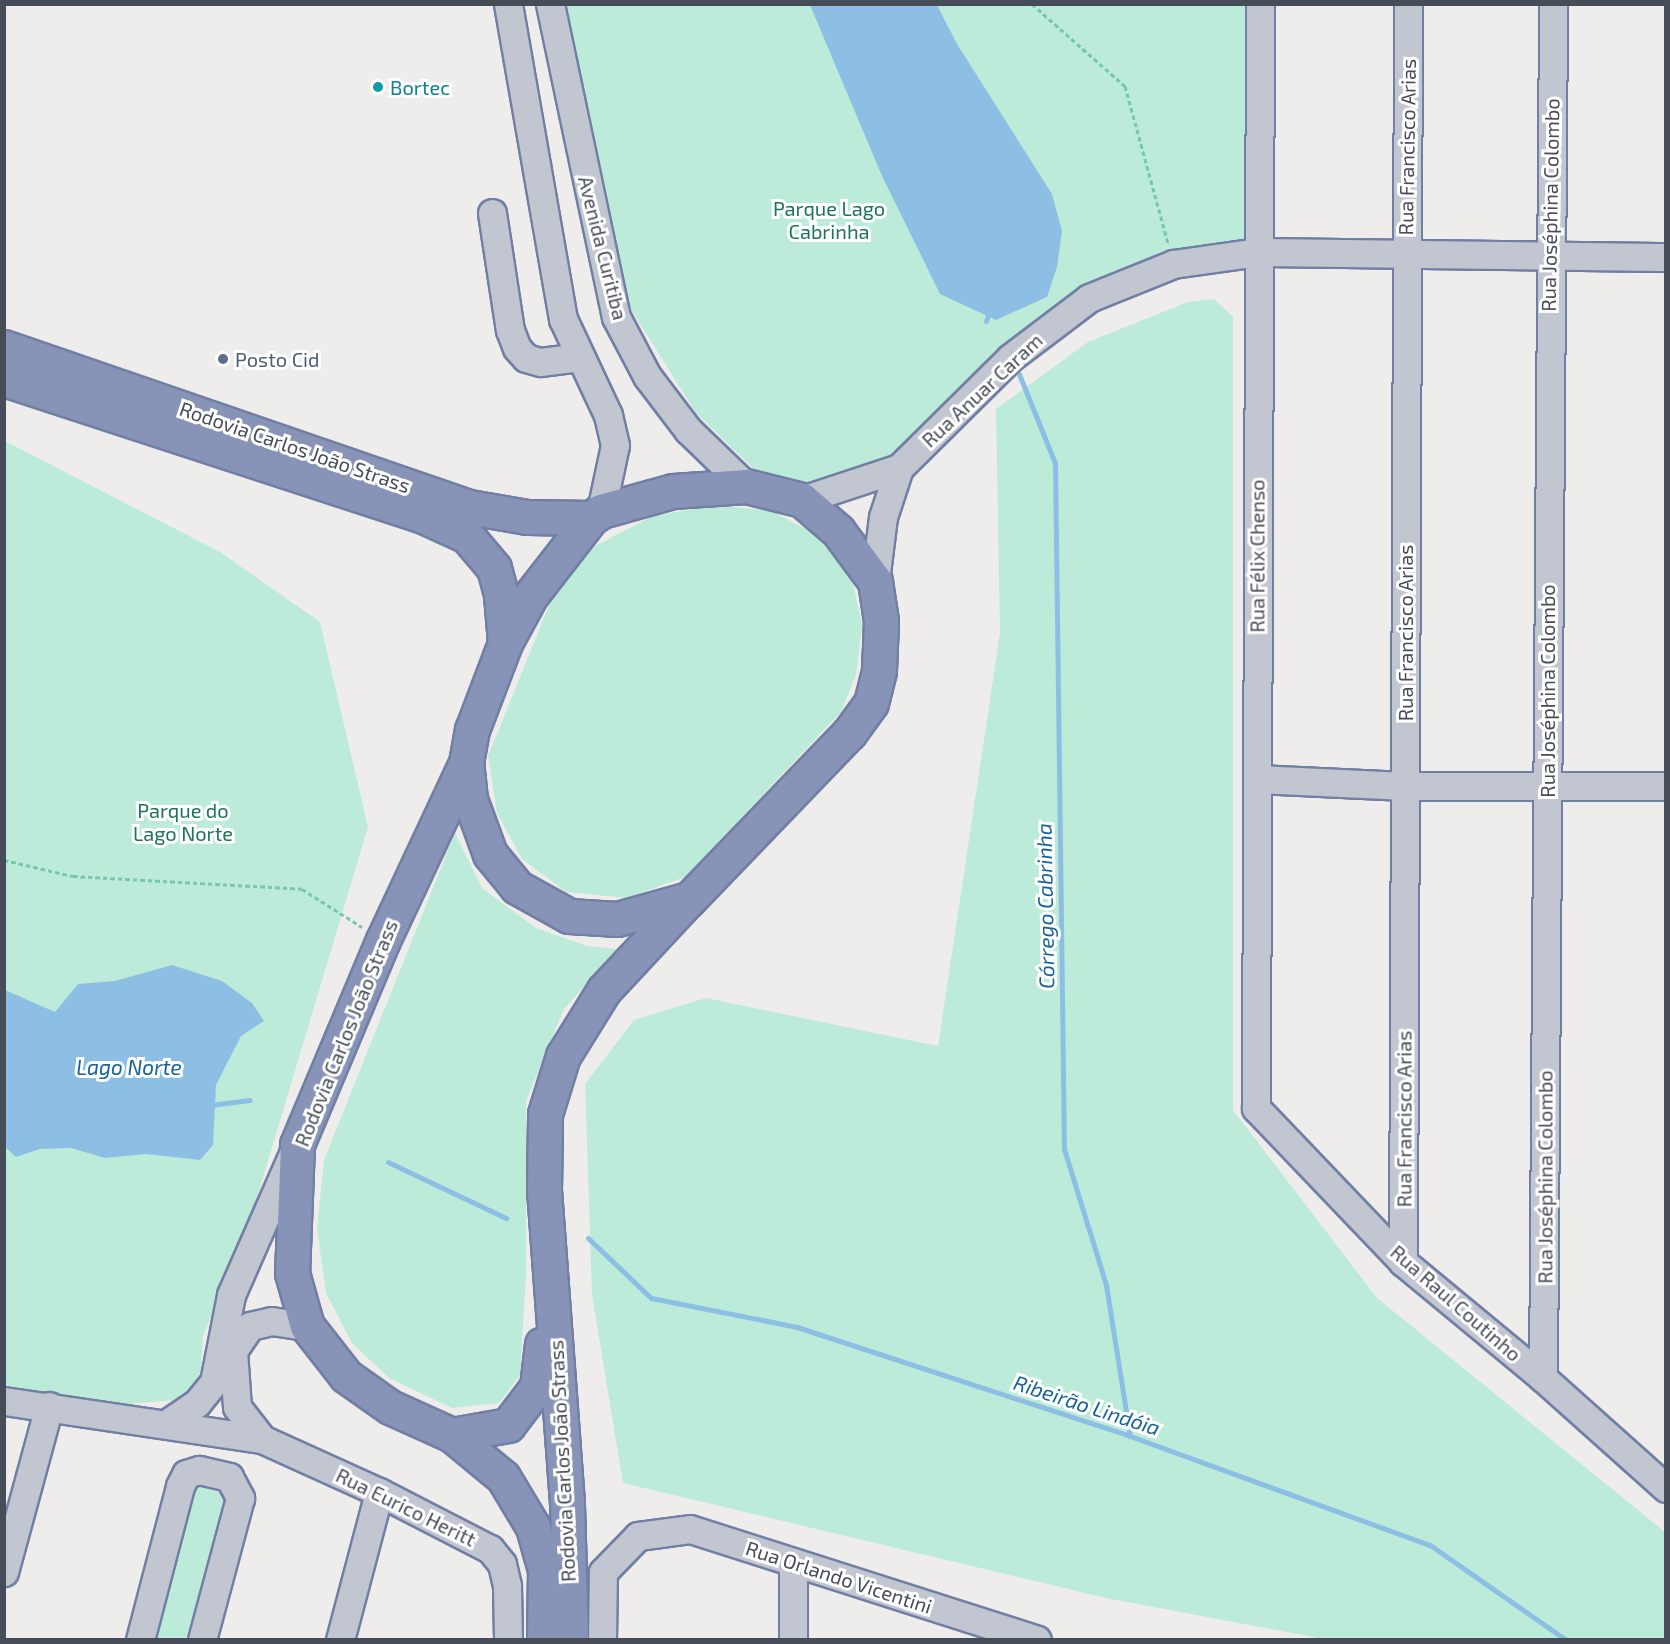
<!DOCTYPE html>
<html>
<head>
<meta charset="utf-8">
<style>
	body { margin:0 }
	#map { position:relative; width:1670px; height:1644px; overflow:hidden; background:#efedec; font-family:"Exo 2",sans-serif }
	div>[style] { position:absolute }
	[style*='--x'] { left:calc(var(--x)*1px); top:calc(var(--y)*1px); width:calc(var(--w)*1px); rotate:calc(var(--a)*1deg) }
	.green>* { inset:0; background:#bdebd9; transform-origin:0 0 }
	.water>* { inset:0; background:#8dbfe5 }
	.stream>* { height:5px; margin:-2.5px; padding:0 2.5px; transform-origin:2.5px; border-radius:2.5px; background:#8dbfe5 }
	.path>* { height:3px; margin-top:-1.5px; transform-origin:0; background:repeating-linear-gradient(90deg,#78c6b0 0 4.5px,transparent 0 7.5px) }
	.roads { filter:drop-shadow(2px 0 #727fa4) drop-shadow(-2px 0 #727fa4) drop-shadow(0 2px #727fa4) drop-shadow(0 -2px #727fa4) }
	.minor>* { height:27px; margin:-13.5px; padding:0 13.5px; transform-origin:13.5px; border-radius:13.5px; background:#c1c6d1 }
	.highway>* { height:33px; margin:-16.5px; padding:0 16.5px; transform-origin:16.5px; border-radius:16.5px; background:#8794b8 }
	.dots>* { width:16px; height:16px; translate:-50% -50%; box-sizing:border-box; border:3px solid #fff; border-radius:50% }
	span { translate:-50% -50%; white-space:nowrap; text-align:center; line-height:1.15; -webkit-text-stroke:6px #fff; paint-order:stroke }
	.culture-label { font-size:20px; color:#0d838f }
	.left { translate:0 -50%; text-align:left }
	.street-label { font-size:20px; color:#464c58 }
	.park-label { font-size:20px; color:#1d745b }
	.service-label { font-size:20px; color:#4e5e75 }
	.water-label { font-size:21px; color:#16639c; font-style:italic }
	.frame { position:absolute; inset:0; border:6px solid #464c58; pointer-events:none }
</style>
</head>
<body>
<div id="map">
	<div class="green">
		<div style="clip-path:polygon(566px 5px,1248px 5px,1246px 241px,1086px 289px,898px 459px,802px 491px,755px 470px,696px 413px,627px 303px)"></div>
		<div style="clip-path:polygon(1214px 299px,1233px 317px,1233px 1110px,1377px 1298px,1665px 1532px,1665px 1639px,1324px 1639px,1106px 1598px,623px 1483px,592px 1295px,585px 1084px,634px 1020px,706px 998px,938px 1046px,1000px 633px,996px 409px,1088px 342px,1188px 302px)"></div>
		<div style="clip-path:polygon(5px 441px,220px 552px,320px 622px,368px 827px,250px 1221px,203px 1336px,201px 1370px,192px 1390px,175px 1400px,104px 1406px,5px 1392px)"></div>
		<div style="clip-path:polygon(716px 505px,771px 511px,818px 535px,852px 579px,862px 625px,856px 675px,841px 712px,685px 877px,627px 898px,566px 892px,522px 859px,497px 813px,488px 756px,554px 593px,595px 546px,653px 516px)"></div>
		<div style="clip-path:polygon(455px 833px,482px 888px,536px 928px,587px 946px,618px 949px,564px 1009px,526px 1101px,526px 1277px,520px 1375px,499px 1403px,452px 1408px,389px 1378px,352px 1343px,326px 1293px,317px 1228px,324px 1160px)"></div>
		<div style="left:190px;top:1483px;width:44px;height:162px;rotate:18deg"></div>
	</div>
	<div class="water">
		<div style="clip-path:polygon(810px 5px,937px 5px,957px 44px,1052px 194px,1062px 231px,1057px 267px,1047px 297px,996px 320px,940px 294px,882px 176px)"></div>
		<div style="clip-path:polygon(172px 965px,222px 981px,252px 1003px,264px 1021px,241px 1036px,216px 1085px,213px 1145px,200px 1160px,146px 1154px,105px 1158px,71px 1148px,40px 1149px,16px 1157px,5px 1147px,5px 990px,55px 1012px,78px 984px,115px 981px)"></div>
	</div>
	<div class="stream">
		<div style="--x:986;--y:321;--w:12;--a:-70"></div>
		<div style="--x:1019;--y:374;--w:96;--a:68"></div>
		<div style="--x:1055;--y:463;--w:686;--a:89.25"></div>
		<div style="--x:1064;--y:1149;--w:142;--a:72.8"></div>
		<div style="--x:1106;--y:1285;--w:153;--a:81"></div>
		<div style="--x:210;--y:1105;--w:40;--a:-7.1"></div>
		<div style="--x:388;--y:1162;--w:131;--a:25.4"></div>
		<div style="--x:588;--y:1238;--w:87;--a:43.6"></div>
		<div style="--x:651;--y:1298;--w:149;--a:11.2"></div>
		<div style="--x:797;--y:1327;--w:350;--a:18.1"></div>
		<div style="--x:1130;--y:1436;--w:319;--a:20"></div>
		<div style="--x:1430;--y:1545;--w:166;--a:34.9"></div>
	</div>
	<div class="path">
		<div style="--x:1032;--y:4;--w:124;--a:41.4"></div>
		<div style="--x:1125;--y:86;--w:163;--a:74.7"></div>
		<div style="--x:4;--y:860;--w:71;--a:13.1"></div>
		<div style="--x:73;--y:876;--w:229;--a:3.2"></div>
		<div style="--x:302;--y:889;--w:71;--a:32.3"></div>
	</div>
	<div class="roads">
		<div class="minor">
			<div style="--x:508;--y:4;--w:320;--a:80.1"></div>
			<div style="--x:563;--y:319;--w:106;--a:64.9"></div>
			<div style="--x:608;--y:415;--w:31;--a:77"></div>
			<div style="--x:615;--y:445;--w:67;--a:102"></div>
			<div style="--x:550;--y:4;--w:320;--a:78.1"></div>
			<div style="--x:616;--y:317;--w:67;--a:62.3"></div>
			<div style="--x:647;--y:376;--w:68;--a:52.8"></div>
			<div style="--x:688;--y:430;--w:81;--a:44"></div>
			<div style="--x:1260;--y:4;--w:1104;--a:90.21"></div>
			<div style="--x:1256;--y:1108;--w:213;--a:46.3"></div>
			<div style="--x:1403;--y:1262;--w:182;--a:39.6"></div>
			<div style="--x:1543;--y:1378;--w:165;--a:41.8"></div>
			<div style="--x:492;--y:213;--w:118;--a:81.3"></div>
			<div style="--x:510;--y:330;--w:19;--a:69"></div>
			<div style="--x:517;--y:348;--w:13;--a:48"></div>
			<div style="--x:526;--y:358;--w:15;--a:16"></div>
			<div style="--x:540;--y:362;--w:38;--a:-7"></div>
			<div style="--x:802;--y:500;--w:102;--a:-18.3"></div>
			<div style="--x:899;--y:468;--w:156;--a:-44.7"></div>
			<div style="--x:1010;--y:358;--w:99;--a:-37.2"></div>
			<div style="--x:1089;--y:298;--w:91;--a:-22"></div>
			<div style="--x:1173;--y:264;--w:85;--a:-8.1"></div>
			<div style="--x:1257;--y:252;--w:409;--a:0.7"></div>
			<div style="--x:875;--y:581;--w:64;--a:-82.9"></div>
			<div style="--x:883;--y:517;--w:52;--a:-71.9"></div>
			<div style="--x:1257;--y:779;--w:148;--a:2.7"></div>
			<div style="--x:1405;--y:786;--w:261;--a:0"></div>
			<div style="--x:1403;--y:1262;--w:1258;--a:-89.77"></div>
			<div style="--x:233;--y:1351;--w:56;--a:85.9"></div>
			<div style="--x:237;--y:1407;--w:41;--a:52"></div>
			<div style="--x:229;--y:1368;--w:17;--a:-77"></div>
			<div style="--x:233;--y:1351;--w:30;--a:-56"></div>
			<div style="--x:250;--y:1326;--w:22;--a:-13"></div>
			<div style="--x:271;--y:1321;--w:36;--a:8"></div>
			<div style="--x:1543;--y:1378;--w:1374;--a:-89.58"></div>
			<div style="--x:4;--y:1401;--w:261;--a:8.4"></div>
			<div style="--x:262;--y:1439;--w:128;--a:24.4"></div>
			<div style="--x:379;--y:1492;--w:125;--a:27.2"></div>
			<div style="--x:490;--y:1549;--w:19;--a:51"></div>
			<div style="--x:502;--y:1564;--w:23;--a:77"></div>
			<div style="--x:507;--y:1586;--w:54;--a:88.9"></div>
			<div style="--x:166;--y:1424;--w:37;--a:-34"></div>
			<div style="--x:197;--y:1403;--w:27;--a:-51"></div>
			<div style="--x:214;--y:1382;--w:89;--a:-78.9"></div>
			<div style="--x:231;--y:1295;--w:159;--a:-66.3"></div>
			<div style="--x:4;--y:1572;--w:172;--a:-74.8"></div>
			<div style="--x:140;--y:1640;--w:159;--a:-75.4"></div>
			<div style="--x:180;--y:1486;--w:13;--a:-63"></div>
			<div style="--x:186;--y:1474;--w:14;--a:-17"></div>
			<div style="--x:199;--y:1470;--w:31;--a:13"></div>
			<div style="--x:229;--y:1477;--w:24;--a:62"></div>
			<div style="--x:240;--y:1498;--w:147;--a:105"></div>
			<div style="--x:340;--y:1640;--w:153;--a:-75.2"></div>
			<div style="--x:602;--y:1640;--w:68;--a:-89.2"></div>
			<div style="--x:603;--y:1572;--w:50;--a:-45.8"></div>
			<div style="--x:638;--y:1536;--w:52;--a:-7.7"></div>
			<div style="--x:690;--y:1529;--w:364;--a:17.7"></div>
			<div style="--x:793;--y:1640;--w:77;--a:-90"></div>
		</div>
		<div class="highway">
			<div style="--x:4;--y:347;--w:492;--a:19"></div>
			<div style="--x:469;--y:507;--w:59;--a:9.8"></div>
			<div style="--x:527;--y:517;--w:64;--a:0.9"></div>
			<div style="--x:4;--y:379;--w:439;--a:18.1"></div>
			<div style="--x:421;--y:515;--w:51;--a:24.5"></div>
			<div style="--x:467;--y:536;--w:42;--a:49.8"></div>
			<div style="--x:494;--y:568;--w:28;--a:75"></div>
			<div style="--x:501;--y:595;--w:48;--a:85.2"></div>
			<div style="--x:746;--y:486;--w:58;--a:14"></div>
			<div style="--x:802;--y:500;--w:48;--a:40.7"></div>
			<div style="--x:838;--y:531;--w:62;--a:53.5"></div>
			<div style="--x:875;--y:581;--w:40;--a:81.5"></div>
			<div style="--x:881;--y:621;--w:50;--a:92.3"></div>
			<div style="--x:879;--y:671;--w:33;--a:104"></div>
			<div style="--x:871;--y:703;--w:37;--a:126"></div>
			<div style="--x:849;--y:733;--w:231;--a:133.9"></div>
			<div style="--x:689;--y:899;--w:75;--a:164.5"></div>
			<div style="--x:617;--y:919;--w:48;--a:-176.4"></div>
			<div style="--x:569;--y:916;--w:60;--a:-150.9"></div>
			<div style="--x:517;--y:887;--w:43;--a:-129.3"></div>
			<div style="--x:490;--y:854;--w:59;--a:-110"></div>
			<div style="--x:470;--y:799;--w:36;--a:-96"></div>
			<div style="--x:466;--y:763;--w:34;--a:-80"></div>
			<div style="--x:472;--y:730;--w:93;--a:-69.2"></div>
			<div style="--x:505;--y:643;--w:55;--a:-61.6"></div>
			<div style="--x:531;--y:595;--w:98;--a:-52.1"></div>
			<div style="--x:591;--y:518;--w:12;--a:-35"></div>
			<div style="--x:601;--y:511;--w:75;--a:-15.5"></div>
			<div style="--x:673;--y:491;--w:73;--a:-3.9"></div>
			<div style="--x:466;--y:763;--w:195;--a:115.1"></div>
			<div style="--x:383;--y:940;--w:222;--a:112.8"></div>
			<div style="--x:297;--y:1145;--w:128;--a:92.2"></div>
			<div style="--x:292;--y:1273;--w:55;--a:74.2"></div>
			<div style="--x:307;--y:1326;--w:63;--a:52"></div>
			<div style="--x:346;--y:1376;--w:54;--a:35.2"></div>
			<div style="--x:390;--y:1407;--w:68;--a:24.3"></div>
			<div style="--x:452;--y:1435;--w:66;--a:39.5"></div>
			<div style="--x:503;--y:1477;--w:58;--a:59"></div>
			<div style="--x:533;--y:1527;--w:45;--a:74.4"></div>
			<div style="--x:545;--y:1570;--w:70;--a:90.8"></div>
			<div style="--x:452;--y:1435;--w:57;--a:-10.1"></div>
			<div style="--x:508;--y:1425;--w:48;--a:-52.7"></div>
			<div style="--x:537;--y:1387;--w:43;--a:-83.4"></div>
			<div style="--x:571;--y:1640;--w:137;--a:-91.7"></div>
			<div style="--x:567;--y:1503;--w:315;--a:-94.2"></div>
			<div style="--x:544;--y:1189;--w:75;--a:-89.2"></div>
			<div style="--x:545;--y:1114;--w:61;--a:-72.8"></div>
			<div style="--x:563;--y:1056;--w:78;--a:-58.2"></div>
			<div style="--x:604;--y:990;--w:125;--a:-47"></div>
		</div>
	</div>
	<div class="dots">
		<div style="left:378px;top:87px;background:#0f9aa8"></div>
		<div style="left:223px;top:359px;background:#5c6f8a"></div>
	</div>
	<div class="culture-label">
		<span class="left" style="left:390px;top:87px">Bortec</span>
	</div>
	<div class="street-label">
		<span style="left:1407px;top:147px;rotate:-89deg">Rua Francisco Arias</span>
		<span style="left:1550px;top:205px;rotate:-89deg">Rua Joséphina Colombo</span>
		<span style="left:603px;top:248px;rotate:76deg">Avenida Curitiba</span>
		<span style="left:982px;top:390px;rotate:-43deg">Rua Anuar Caram</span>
		<span style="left:295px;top:447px;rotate:19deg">Rodovia Carlos João Strass</span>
		<span style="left:1257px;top:556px;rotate:-90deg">Rua Félix Chenso</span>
		<span style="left:1405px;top:633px;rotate:-90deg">Rua Francisco Arias</span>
		<span style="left:1547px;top:691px;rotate:-90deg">Rua Joséphina Colombo</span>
		<span style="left:346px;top:1033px;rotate:-68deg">Rodovia Carlos João Strass</span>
		<span style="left:1404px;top:1119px;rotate:-90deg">Rua Francisco Arias</span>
		<span style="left:1545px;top:1177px;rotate:-90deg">Rua Joséphina Colombo</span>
		<span style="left:1456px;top:1303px;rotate:41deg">Rua Raul Coutinho</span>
		<span style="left:562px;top:1461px;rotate:-93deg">Rodovia Carlos João Strass</span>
		<span style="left:406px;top:1507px;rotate:26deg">Rua Eurico Heritt</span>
		<span style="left:839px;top:1577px;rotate:18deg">Rua Orlando Vicentini</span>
	</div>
	<div class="park-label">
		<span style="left:829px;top:220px">Parque Lago<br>Cabrinha</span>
		<span style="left:183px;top:822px">Parque do<br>Lago Norte</span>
	</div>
	<div class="service-label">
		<span class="left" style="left:235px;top:359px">Posto Cid</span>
	</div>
	<div class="water-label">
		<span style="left:1045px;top:906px;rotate:-91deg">Córrego Cabrinha</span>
		<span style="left:129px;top:1067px">Lago Norte</span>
		<span style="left:1087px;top:1405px;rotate:18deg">Ribeirão Lindóia</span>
	</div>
	<div class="frame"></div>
</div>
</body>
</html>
